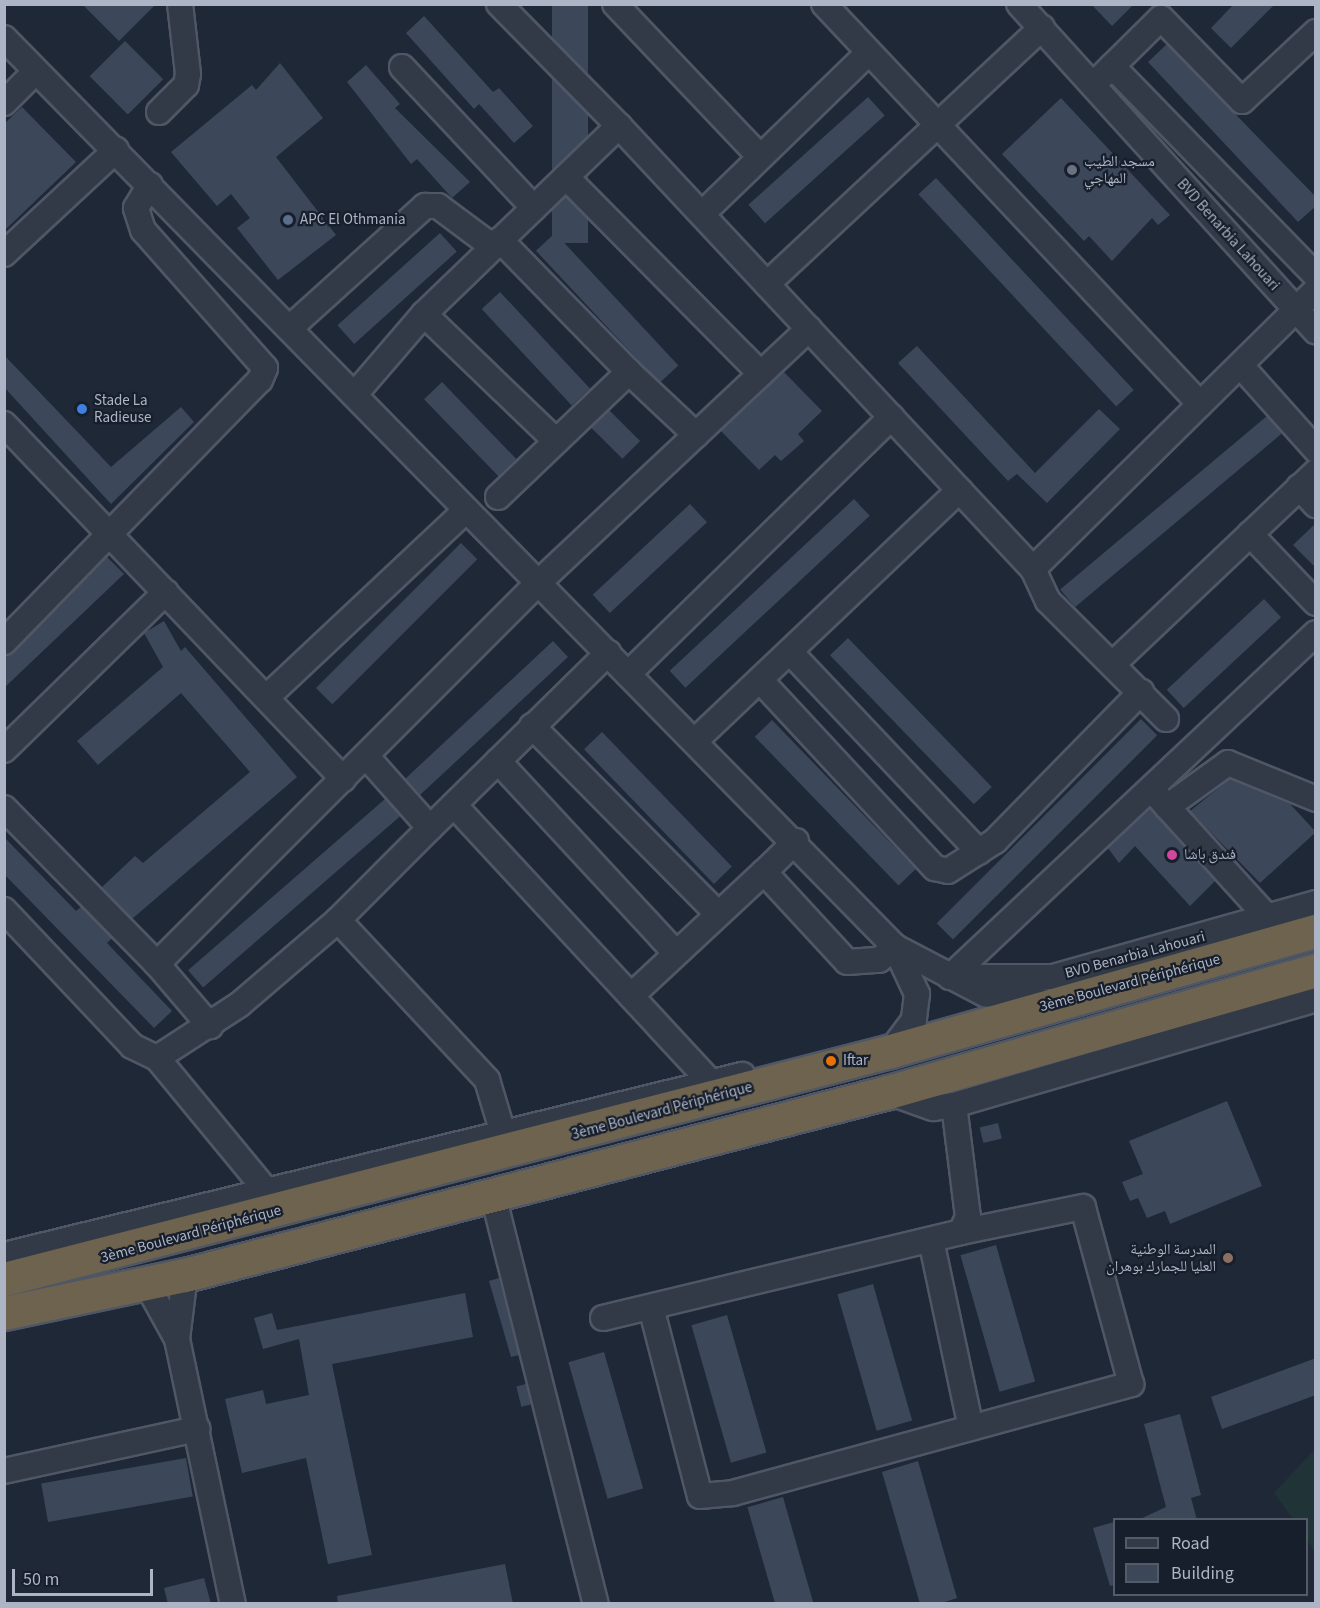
<!DOCTYPE html>
<html>
<head>
<meta charset="utf-8">
<style>
	body { margin:0 }
	#map { position:relative; width:1320px; height:1608px; overflow:hidden; background:#1e2837; font-family:"Source Sans 3","Noto Naskh Arabic",sans-serif }
	div>[style] { position:absolute }
	[style*='--x'] { left:calc(var(--x)*1px); top:calc(var(--y)*1px); width:calc(var(--w)*1px); rotate:calc(var(--a)*1deg) }
	.green>* { inset:0; background:#203438 }
	.building>* { inset:0; background:#3c475a; transform-origin:0 0 }
	.roads { filter:drop-shadow(2px 0 #4f5766) drop-shadow(-2px 0 #4f5766) drop-shadow(0 2px #4f5766) drop-shadow(0 -2px #4f5766) }
	.minor>* { height:24px; margin:-12px; padding:0 12px; transform-origin:12px; border-radius:12px; background:#323a47 }
	.highway>* { height:33px; margin:-16.5px; padding:0 16.5px; transform-origin:16.5px; border-radius:16.5px; background:#6e634e }
	.dots>* { width:16px; height:16px; translate:-50% -50%; box-sizing:border-box; border:3px solid #181f2c; border-radius:50% }
	span { translate:-50% -50%; white-space:nowrap; text-align:center; line-height:1.15; -webkit-text-stroke:4.5px #181f2c; paint-order:stroke }
	.poi-label { font-size:15px; color:#acb4c5 }
	.left { translate:0 -50%; text-align:left }
	.right { translate:-100% -50%; text-align:right }
	.street-label { font-size:15px; color:#acb4c5 }
	.frame { position:absolute; inset:0; border:6px solid #acb4c5; pointer-events:none }
	.legend { position:absolute; left:1113px; top:1518px; width:195px; height:78px; box-sizing:border-box; background:#181f2c; border:2px solid #535b69; margin:0; padding:8px 10px; list-style:none; font-size:18px; color:#acb4c5 }
	.legend li { display:flex; align-items:center; gap:12px; height:30px }
	.legend b { width:30px; border:2px solid #535b69 }
	.scale { position:absolute; left:12px; top:1569px; width:141px; height:27px; box-sizing:border-box; border:3px solid #acb4c5; border-top:0; padding-left:8px; font-size:18px; line-height:21px; white-space:nowrap; color:#acb4c5; -webkit-text-stroke:4px #181f2c; paint-order:stroke }
</style>
</head>
<body>
<div id="map">
	<div class="green">
		<div style="clip-path:polygon(1315px 1449px,1315px 1553px,1307px 1540px,1306px 1520px,1293px 1519px,1274px 1493px)"></div>
	</div>
	<div class="building">
		<div style="clip-path:polygon(82px 4px,156px 4px,119px 41px)"></div>
		<div style="left:552px;top:4px;width:36px;height:239px"></div>
		<div style="clip-path:polygon(1091px 4px,1134px 4px,1112px 26px)"></div>
		<div style="clip-path:polygon(1234px 4px,1275px 4px,1231px 48px,1211px 28px)"></div>
		<div style="clip-path:polygon(424px 16px,493px 92px,499px 88px,533px 126px,514px 143px,479px 104px,474px 109px,406px 33px)"></div>
		<div style="left:125px;top:41px;width:54px;height:50px;rotate:45deg"></div>
		<div style="clip-path:polygon(1167px 44px,1316px 197px,1316px 206px,1298px 222px,1148px 62px)"></div>
		<div style="clip-path:polygon(280px 63px,323px 118px,276px 157px,336px 235px,278px 280px,237px 228px,250px 218px,231px 194px,217px 206px,171px 152px,252px 85px,256px 90px)"></div>
		<div style="clip-path:polygon(366px 65px,400px 104px,395px 108px,470px 182px,452px 198px,417px 159px,411px 164px,347px 82px)"></div>
		<div style="left:868px;top:97px;width:25px;height:161px;rotate:48deg"></div>
		<div style="clip-path:polygon(1061px 98px,1170px 215px,1158px 225px,1152px 218px,1112px 261px,1089px 236px,1084px 241px,1002px 154px)"></div>
		<div style="clip-path:polygon(22px 107px,76px 162px,4px 231px,4px 124px)"></div>
		<div style="left:936px;top:178px;width:290px;height:24px;rotate:47deg"></div>
		<div style="left:440px;top:233px;width:25px;height:138px;rotate:48deg"></div>
		<div style="left:555px;top:233px;width:181px;height:26px;rotate:47deg"></div>
		<div style="left:500px;top:292px;width:132px;height:25px;rotate:47deg"></div>
		<div style="clip-path:polygon(917px 346px,1035px 473px,1099px 409px,1120px 429px,1047px 503px,1017px 474px,1008px 481px,898px 363px)"></div>
		<div style="clip-path:polygon(4px 355px,111px 467px,181px 407px,194px 422px,111px 504px,4px 387px)"></div>
		<div style="clip-path:polygon(784px 372px,822px 411px,798px 434px,804px 441px,781px 461px,775px 455px,759px 470px,721px 431px)"></div>
		<div style="left:442px;top:382px;width:107px;height:25px;rotate:46deg"></div>
		<div style="left:609px;top:410px;width:44px;height:25px;rotate:45deg"></div>
		<div style="left:1267px;top:416px;width:23px;height:270px;rotate:50deg"></div>
		<div style="left:854px;top:499px;width:23px;height:252px;rotate:47deg"></div>
		<div style="left:690px;top:504px;width:25px;height:133px;rotate:47deg"></div>
		<div style="clip-path:polygon(1316px 523px,1316px 568px,1293px 545px)"></div>
		<div style="left:461px;top:543px;width:23px;height:205px;rotate:45deg"></div>
		<div style="clip-path:polygon(107px 557px,124px 574px,4px 688px,4px 656px)"></div>
		<div style="left:1264px;top:599px;width:25px;height:133px;rotate:47deg"></div>
		<div style="clip-path:polygon(164px 621px,181px 651px,185px 647px,297px 777px,132px 919px,102px 887px,135px 856px,143px 863px,250px 772px,181px 693px,98px 765px,77px 741px,163px 667px,144px 633px)"></div>
		<div style="left:848px;top:638px;width:207px;height:25px;rotate:46deg"></div>
		<div style="left:553px;top:641px;width:22px;height:202px;rotate:47deg"></div>
		<div style="left:1141px;top:719px;width:23px;height:289px;rotate:45deg"></div>
		<div style="left:772px;top:720px;width:207px;height:24px;rotate:46deg"></div>
		<div style="left:602px;top:732px;width:187px;height:25px;rotate:46deg"></div>
		<div style="clip-path:polygon(1230px 779px,1290px 804px,1316px 832px,1260px 883px,1190px 811px)"></div>
		<div style="left:385px;top:799px;width:23px;height:261px;rotate:49deg"></div>
		<div style="clip-path:polygon(1150px 809px,1215px 881px,1190px 906px,1135px 846px,1119px 863px,1108px 848px)"></div>
		<div style="clip-path:polygon(4px 837px,76px 911px,81px 907px,112px 938px,107px 943px,172px 1011px,154px 1028px,4px 874px)"></div>
		<div style="clip-path:polygon(1227px 1101px,1262px 1186px,1170px 1224px,1165px 1211px,1147px 1218px,1138px 1198px,1130px 1201px,1122px 1182px,1143px 1174px,1129px 1141px)"></div>
		<div style="left:998px;top:1123px;width:16px;height:19px;rotate:76deg"></div>
		<div style="left:996px;top:1245px;width:142px;height:37px;rotate:74deg"></div>
		<div style="clip-path:polygon(499px 1278px,519px 1355px,511px 1357px,489px 1281px)"></div>
		<div style="left:873px;top:1284px;width:142px;height:37px;rotate:74deg"></div>
		<div style="clip-path:polygon(465px 1293px,473px 1337px,332px 1364px,372px 1555px,328px 1564px,306px 1458px,242px 1473px,225px 1399px,263px 1390px,266px 1404px,309px 1395px,299px 1339px,263px 1349px,254px 1318px,272px 1313px,277px 1330px)"></div>
		<div style="left:727px;top:1315px;width:143px;height:37px;rotate:74deg"></div>
		<div style="left:604px;top:1352px;width:142px;height:37px;rotate:74deg"></div>
		<div style="clip-path:polygon(1316px 1358px,1316px 1395px,1222px 1429px,1211px 1397px)"></div>
		<div style="left:526px;top:1384px;width:21px;height:10px;rotate:76deg"></div>
		<div style="clip-path:polygon(1180px 1414px,1201px 1495px,1191px 1498px,1197px 1520px,1138px 1520px,1166px 1507px,1144px 1424px)"></div>
		<div style="left:186px;top:1458px;width:39px;height:147px;rotate:80deg"></div>
		<div style="clip-path:polygon(918px 1461px,957px 1598px,939px 1604px,920px 1604px,882px 1472px)"></div>
		<div style="left:783px;top:1497px;width:111px;height:37px;rotate:74deg"></div>
		<div style="clip-path:polygon(1114px 1522px,1114px 1585px,1110px 1586px,1093px 1528px)"></div>
		<div style="clip-path:polygon(505px 1564px,513px 1604px,338px 1604px,337px 1596px)"></div>
		<div style="clip-path:polygon(204px 1578px,211px 1604px,168px 1604px,164px 1588px)"></div>
	</div>
	<div class="roads">
		<div class="minor">
			<div style="--x:499;--y:4;--w:171;--a:45.5"></div>
			<div style="--x:619;--y:126;--w:606;--a:46.94"></div>
			<div style="--x:1033;--y:569;--w:35;--a:65"></div>
			<div style="--x:1048;--y:601;--w:167;--a:45"></div>
			<div style="--x:615;--y:4;--w:211;--a:46.5"></div>
			<div style="--x:824;--y:4;--w:549;--a:46.77"></div>
			<div style="--x:1019;--y:4;--w:442;--a:47.8"></div>
			<div style="--x:4;--y:38;--w:1273;--a:45.57"></div>
			<div style="--x:895;--y:947;--w:52;--a:64.9"></div>
			<div style="--x:917;--y:994;--w:26;--a:97"></div>
			<div style="--x:914;--y:1020;--w:39;--a:127"></div>
			<div style="--x:1112;--y:66;--w:293;--a:45.8"></div>
			<div style="--x:402;--y:67;--w:193;--a:46.9"></div>
			<div style="--x:1093;--y:85;--w:95;--a:-44.6"></div>
			<div style="--x:1161;--y:18;--w:116;--a:45.7"></div>
			<div style="--x:1242;--y:101;--w:101;--a:-43"></div>
			<div style="--x:4;--y:103;--w:45;--a:-45"></div>
			<div style="--x:159;--y:112;--w:38;--a:-45"></div>
			<div style="--x:186;--y:85;--w:11;--a:-80"></div>
			<div style="--x:188;--y:74;--w:70;--a:-96.5"></div>
			<div style="--x:566;--y:177;--w:277;--a:45.3"></div>
			<div style="--x:702;--y:214;--w:231;--a:-44.1"></div>
			<div style="--x:4;--y:254;--w:153;--a:-42.9"></div>
			<div style="--x:767;--y:284;--w:376;--a:-43"></div>
			<div style="--x:424;--y:314;--w:183;--a:43.9"></div>
			<div style="--x:291;--y:327;--w:181;--a:-42.1"></div>
			<div style="--x:425;--y:206;--w:13;--a:0"></div>
			<div style="--x:438;--y:206;--w:69;--a:36.7"></div>
			<div style="--x:1241;--y:366;--w:113;--a:48.2"></div>
			<div style="--x:629;--y:372;--w:92;--a:43.2"></div>
			<div style="--x:356;--y:393;--w:104;--a:-49.3"></div>
			<div style="--x:424;--y:314;--w:271;--a:-44"></div>
			<div style="--x:4;--y:424;--w:491;--a:46.3"></div>
			<div style="--x:1299;--y:487;--w:25;--a:47"></div>
			<div style="--x:498;--y:497;--w:181;--a:-43.7"></div>
			<div style="--x:629;--y:372;--w:185;--a:-134.3"></div>
			<div style="--x:1250;--y:534;--w:95;--a:46.3"></div>
			<div style="--x:1033;--y:569;--w:397;--a:-44.6"></div>
			<div style="--x:4;--y:642;--w:366;--a:-45.7"></div>
			<div style="--x:260;--y:380;--w:13;--a:-67"></div>
			<div style="--x:265;--y:368;--w:184;--a:-131.5"></div>
			<div style="--x:143;--y:230;--w:23;--a:-108"></div>
			<div style="--x:136;--y:208;--w:27;--a:-59"></div>
			<div style="--x:790;--y:652;--w:275;--a:46.6"></div>
			<div style="--x:1114;--y:663;--w:278;--a:-43.4"></div>
			<div style="--x:628;--y:674;--w:368;--a:-44.3"></div>
			<div style="--x:760;--y:680;--w:257;--a:47.1"></div>
			<div style="--x:935;--y:868;--w:13;--a:13"></div>
			<div style="--x:948;--y:871;--w:56;--a:-32.6"></div>
			<div style="--x:995;--y:841;--w:209;--a:-45.6"></div>
			<div style="--x:267;--y:697;--w:270;--a:-43.2"></div>
			<div style="--x:532;--y:726;--w:263;--a:45.3"></div>
			<div style="--x:696;--y:740;--w:363;--a:-43.5"></div>
			<div style="--x:4;--y:750;--w:226;--a:-44.3"></div>
			<div style="--x:366;--y:756;--w:96;--a:48.4"></div>
			<div style="--x:430;--y:828;--w:250;--a:-44.5"></div>
			<div style="--x:498;--y:761;--w:262;--a:47.2"></div>
			<div style="--x:1152;--y:790;--w:173;--a:47.8"></div>
			<div style="--x:454;--y:805;--w:376;--a:47.2"></div>
			<div style="--x:1167;--y:807;--w:75;--a:-35.8"></div>
			<div style="--x:1228;--y:763;--w:95;--a:22.2"></div>
			<div style="--x:4;--y:808;--w:219;--a:45.6"></div>
			<div style="--x:157;--y:964;--w:537;--a:-45"></div>
			<div style="--x:537;--y:584;--w:373;--a:-43.2"></div>
			<div style="--x:796;--y:841;--w:45;--a:135.9"></div>
			<div style="--x:764;--y:872;--w:122;--a:47.3"></div>
			<div style="--x:847;--y:962;--w:32;--a:-4"></div>
			<div style="--x:879;--y:960;--w:21;--a:-39"></div>
			<div style="--x:4;--y:910;--w:187;--a:46.7"></div>
			<div style="--x:132;--y:1046;--w:28;--a:26"></div>
			<div style="--x:157;--y:1058;--w:99;--a:-33"></div>
			<div style="--x:240;--y:1004;--w:129;--a:-40.6"></div>
			<div style="--x:338;--y:920;--w:130;--a:-45"></div>
			<div style="--x:338;--y:920;--w:219;--a:47"></div>
			<div style="--x:487;--y:1080;--w:52;--a:73.3"></div>
			<div style="--x:895;--y:947;--w:102;--a:27.6"></div>
			<div style="--x:985;--y:994;--w:64;--a:7.1"></div>
			<div style="--x:157;--y:964;--w:82;--a:49.5"></div>
			<div style="--x:950;--y:977;--w:502;--a:-43.23"></div>
			<div style="--x:950;--y:977;--w:103;--a:0"></div>
			<div style="--x:1053;--y:977;--w:273;--a:-15.7"></div>
			<div style="--x:631;--y:996;--w:182;--a:-43"></div>
			<div style="--x:157;--y:1058;--w:171;--a:50.5"></div>
			<div style="--x:888;--y:1092;--w:48;--a:19.6"></div>
			<div style="--x:933;--y:1108;--w:21;--a:-8"></div>
			<div style="--x:954;--y:1105;--w:377;--a:-16.3"></div>
			<div style="--x:493;--y:1195;--w:422;--a:75.9"></div>
			<div style="--x:931;--y:1240;--w:192;--a:78"></div>
			<div style="--x:4;--y:1255;--w:760;--a:-13.71"></div>
			<div style="--x:146;--y:1283;--w:64;--a:61"></div>
			<div style="--x:177;--y:1339;--w:64;--a:-82.9"></div>
			<div style="--x:651;--y:1307;--w:195;--a:75.5"></div>
			<div style="--x:700;--y:1496;--w:33;--a:-5"></div>
			<div style="--x:733;--y:1493;--w:413;--a:-15.3"></div>
			<div style="--x:1131;--y:1384;--w:183;--a:-105.2"></div>
			<div style="--x:1083;--y:1207;--w:125;--a:168.4"></div>
			<div style="--x:603;--y:1318;--w:368;--a:-13.5"></div>
			<div style="--x:961;--y:1232;--w:17;--a:-65"></div>
			<div style="--x:968;--y:1217;--w:113;--a:-97.1"></div>
			<div style="--x:177;--y:1339;--w:271;--a:78.1"></div>
			<div style="--x:4;--y:1471;--w:198;--a:-12.3"></div>
		</div>
		<div class="highway">
			<div style="--x:4;--y:1279;--w:916;--a:-14.42"></div>
			<div style="--x:891;--y:1051;--w:442;--a:-15.8"></div>
			<div style="--x:4;--y:1313;--w:185;--a:-11.9"></div>
			<div style="--x:185;--y:1275;--w:726;--a:-14.59"></div>
			<div style="--x:888;--y:1092;--w:445;--a:-15.9"></div>
		</div>
	</div>
	<div class="dots">
		<div style="left:1072px;top:170px;background:#6b7280"></div>
		<div style="left:288px;top:220px;background:#5c6f8a"></div>
		<div style="left:82px;top:409px;background:#3f7fe0"></div>
		<div style="left:1172px;top:855px;background:#d1479c"></div>
		<div style="left:831px;top:1061px;background:#e8710a"></div>
		<div style="left:1228px;top:1258px;background:#8d6e63"></div>
	</div>
	<div class="poi-label">
		<span class="left" style="left:1084px;top:170px">مسجد الطيب<br>المهاجي</span>
		<span class="left" style="left:300px;top:220px">APC El Othmania</span>
		<span class="left" style="left:94px;top:409px">Stade La<br>Radieuse</span>
		<span class="left" style="left:1184px;top:855px">فندق باشا</span>
		<span class="left" style="left:843px;top:1061px">Iftar</span>
		<span class="right" style="left:1216px;top:1258px">المدرسة الوطنية<br>العليا للجمارك بوهران</span>
	</div>
	<div class="street-label">
		<span style="left:1228px;top:235px;rotate:48deg">BVD Benarbia Lahouari</span>
		<span style="left:1135px;top:955px;rotate:-15deg">BVD Benarbia Lahouari</span>
		<span style="left:1130px;top:983px;rotate:-15deg">3ème Boulevard Périphérique</span>
		<span style="left:662px;top:1111px;rotate:-15deg">3ème Boulevard Périphérique</span>
		<span style="left:191px;top:1234px;rotate:-15deg">3ème Boulevard Périphérique</span>
	</div>
	<div class="frame"></div>
	<ul class="legend">
	<li><b style="height:8px;background:#323a47"></b>Road</li>
	<li><b style="height:16px;background:#3c475a"></b>Building</li>
	</ul>
	<div class="scale">50 m</div>
</div>
</body>
</html>
